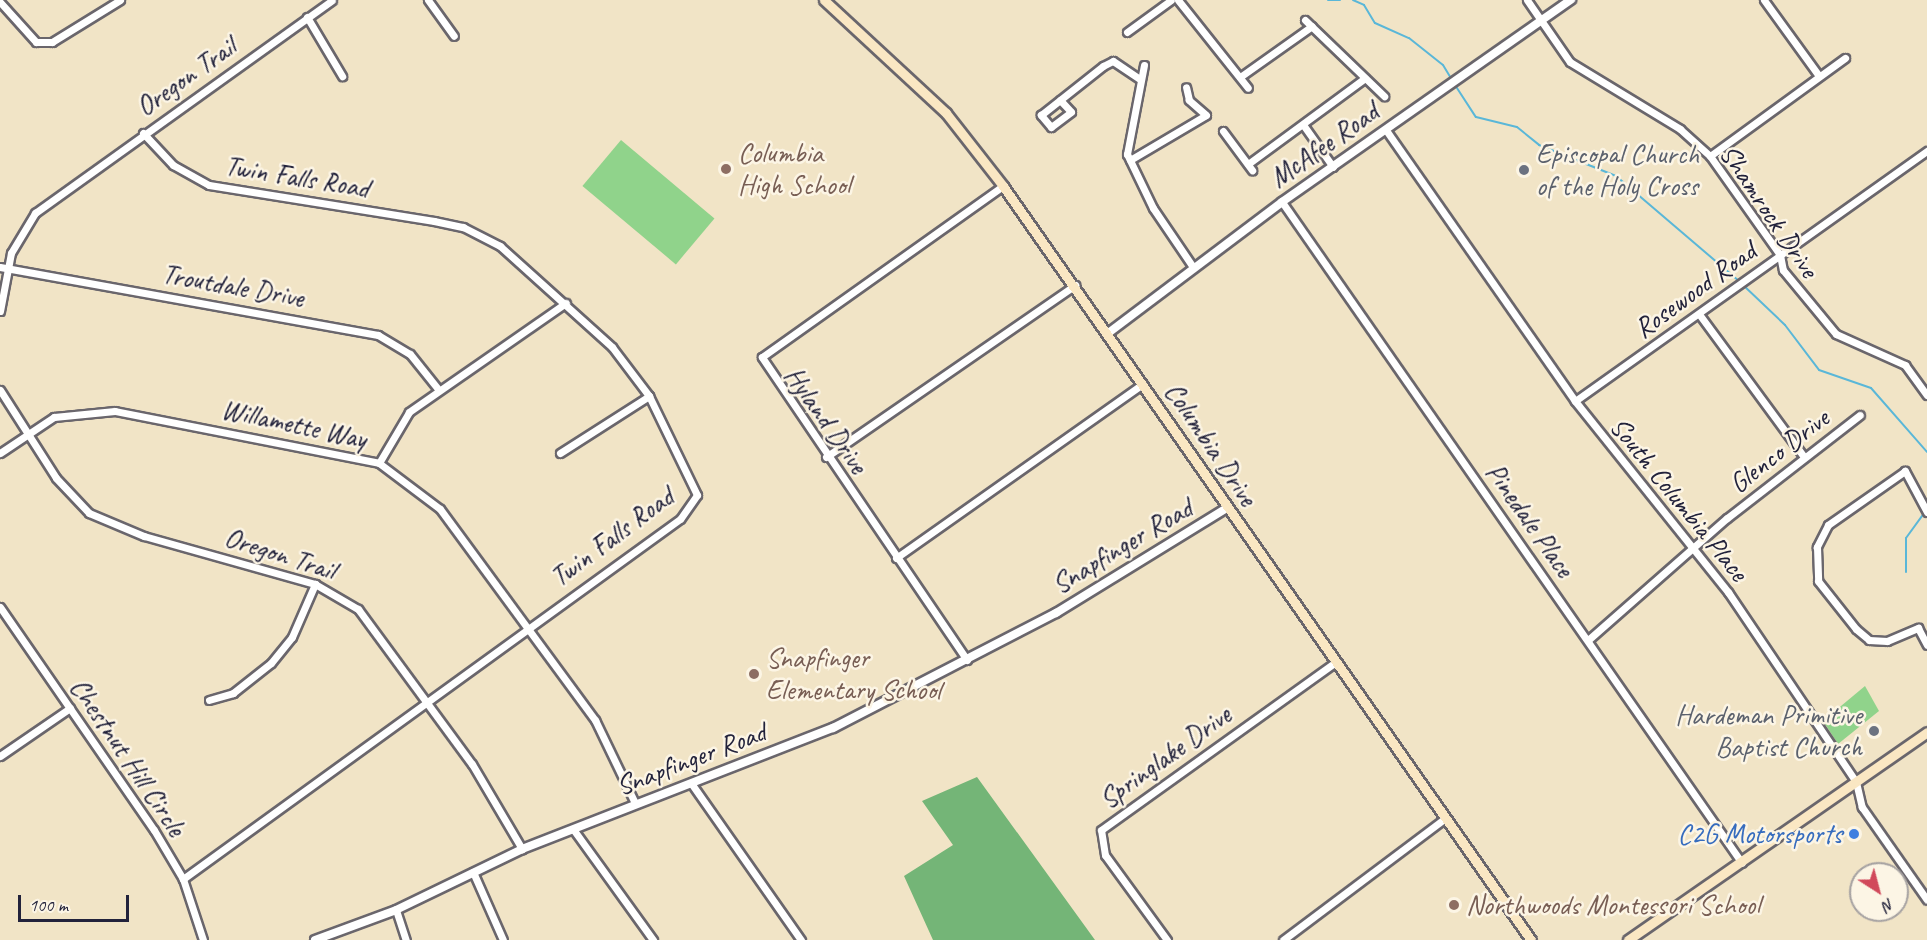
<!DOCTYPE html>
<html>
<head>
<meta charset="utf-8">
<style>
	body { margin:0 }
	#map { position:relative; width:1927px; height:940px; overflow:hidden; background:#f1e4c6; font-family:Caveat,sans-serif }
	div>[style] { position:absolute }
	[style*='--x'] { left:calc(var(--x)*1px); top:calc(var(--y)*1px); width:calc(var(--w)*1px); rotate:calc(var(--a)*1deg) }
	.green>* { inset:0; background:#90d38b; transform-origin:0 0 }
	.forest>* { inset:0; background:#74b577 }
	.stream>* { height:2px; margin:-1px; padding:0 1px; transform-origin:1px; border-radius:1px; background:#5ab7d8 }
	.roads { filter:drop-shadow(2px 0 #6a666c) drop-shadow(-2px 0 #6a666c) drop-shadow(0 2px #6a666c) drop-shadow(0 -2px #6a666c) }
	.minor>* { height:7px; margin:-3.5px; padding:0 3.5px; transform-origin:3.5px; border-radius:3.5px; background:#fff }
	.tertiary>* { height:8px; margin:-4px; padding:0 4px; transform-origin:4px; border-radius:4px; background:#fff }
	.secondary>* { height:9px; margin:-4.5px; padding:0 4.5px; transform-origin:4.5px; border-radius:4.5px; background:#fae7c3 }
	.dots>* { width:16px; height:16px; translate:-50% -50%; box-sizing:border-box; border:3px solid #fcf5e5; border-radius:50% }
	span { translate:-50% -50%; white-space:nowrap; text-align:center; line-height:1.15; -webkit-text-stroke:5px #fcf5e5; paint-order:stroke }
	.street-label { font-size:28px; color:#22223b }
	.education-label { font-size:28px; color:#785e54 }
	.left { translate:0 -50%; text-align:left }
	.worship-label { font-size:28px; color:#5b616d }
	.right { translate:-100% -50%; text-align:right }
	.shop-label { font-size:28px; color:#366cbe }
	.north { position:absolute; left:1849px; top:862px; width:60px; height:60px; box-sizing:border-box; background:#fcf5e5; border:2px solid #a5a1a1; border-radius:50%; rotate:144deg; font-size:16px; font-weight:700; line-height:24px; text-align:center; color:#22223b }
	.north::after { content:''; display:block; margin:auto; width:21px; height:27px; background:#d1495b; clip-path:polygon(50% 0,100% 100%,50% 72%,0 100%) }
	.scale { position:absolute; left:18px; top:895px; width:111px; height:27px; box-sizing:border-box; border:3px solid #22223b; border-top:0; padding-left:8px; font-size:18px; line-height:21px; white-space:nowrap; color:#22223b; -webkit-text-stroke:4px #fcf5e5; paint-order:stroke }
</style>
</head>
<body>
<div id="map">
	<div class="green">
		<div style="left:621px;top:140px;width:122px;height:60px;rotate:40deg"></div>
		<div style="clip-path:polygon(1865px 686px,1879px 711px,1838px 744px,1823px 721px)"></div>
	</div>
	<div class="forest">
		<div style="clip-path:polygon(977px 777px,1095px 940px,933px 940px,904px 876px,953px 845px,922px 801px)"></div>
	</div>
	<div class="stream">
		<div style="--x:1328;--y:0;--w:12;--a:0"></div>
		<div style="--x:1353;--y:0;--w:12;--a:24"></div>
		<div style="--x:1364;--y:5;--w:21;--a:59"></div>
		<div style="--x:1375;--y:23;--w:37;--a:24"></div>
		<div style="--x:1409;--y:38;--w:43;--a:38.5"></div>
		<div style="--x:1443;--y:65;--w:17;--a:59"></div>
		<div style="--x:1455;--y:85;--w:38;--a:57"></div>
		<div style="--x:1476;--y:117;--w:42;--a:13.7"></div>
		<div style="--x:1517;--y:127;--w:28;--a:39"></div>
		<div style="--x:1539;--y:145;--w:83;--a:21.9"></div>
		<div style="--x:1616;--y:176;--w:162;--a:40.5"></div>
		<div style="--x:1743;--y:285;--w:58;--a:43.6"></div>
		<div style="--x:1785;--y:325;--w:56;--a:52.9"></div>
		<div style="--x:1819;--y:370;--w:55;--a:19.1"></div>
		<div style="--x:1871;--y:388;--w:85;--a:48.8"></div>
		<div style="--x:1906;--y:572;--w:34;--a:-90"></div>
		<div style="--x:1906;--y:538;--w:32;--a:-54"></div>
	</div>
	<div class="roads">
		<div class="minor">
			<div style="--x:428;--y:0;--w:44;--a:54.2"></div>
			<div style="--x:1178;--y:0;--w:112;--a:51.5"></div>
			<div style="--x:1527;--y:0;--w:75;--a:55.3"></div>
			<div style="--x:1570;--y:62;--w:129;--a:31.3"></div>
			<div style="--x:1680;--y:129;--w:40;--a:42"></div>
			<div style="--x:1710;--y:156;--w:121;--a:54.7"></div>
			<div style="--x:1780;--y:255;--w:15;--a:79"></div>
			<div style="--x:1783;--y:270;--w:83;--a:50.4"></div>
			<div style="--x:1836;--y:334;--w:76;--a:24.2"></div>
			<div style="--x:1905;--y:365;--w:37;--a:54"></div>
			<div style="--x:1764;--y:0;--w:94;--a:54.1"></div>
			<div style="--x:0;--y:2;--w:54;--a:48"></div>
			<div style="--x:36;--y:42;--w:16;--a:0"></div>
			<div style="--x:52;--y:42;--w:80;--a:-31.7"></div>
			<div style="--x:307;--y:17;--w:69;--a:59.3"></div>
			<div style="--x:1305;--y:20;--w:110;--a:43.9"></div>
			<div style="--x:1127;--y:32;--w:54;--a:-36"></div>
			<div style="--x:1144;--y:65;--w:91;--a:100.8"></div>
			<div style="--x:1127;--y:154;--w:60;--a:64.3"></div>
			<div style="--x:1153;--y:208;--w:71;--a:55.9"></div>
			<div style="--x:1240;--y:77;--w:88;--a:-35.3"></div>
			<div style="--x:1060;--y:100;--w:16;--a:47"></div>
			<div style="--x:1071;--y:112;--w:25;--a:143"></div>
			<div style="--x:1051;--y:127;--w:16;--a:-130"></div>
			<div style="--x:1041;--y:115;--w:79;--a:-38.3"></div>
			<div style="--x:1103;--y:66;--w:11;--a:-27"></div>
			<div style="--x:1113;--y:61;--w:32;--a:34"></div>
			<div style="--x:1304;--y:126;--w:50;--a:54.7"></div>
			<div style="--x:1386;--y:130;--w:330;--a:55.1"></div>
			<div style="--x:1575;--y:401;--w:245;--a:51.3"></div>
			<div style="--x:1728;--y:592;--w:229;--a:56"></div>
			<div style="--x:1856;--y:782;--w:26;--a:77"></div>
			<div style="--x:1862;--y:807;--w:113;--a:55"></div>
			<div style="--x:1223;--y:131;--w:49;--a:53.4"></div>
			<div style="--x:143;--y:133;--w:44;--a:46.8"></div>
			<div style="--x:173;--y:165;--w:41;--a:29.1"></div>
			<div style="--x:209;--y:185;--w:228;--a:9.1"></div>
			<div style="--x:434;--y:221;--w:30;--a:12"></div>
			<div style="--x:463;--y:227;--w:42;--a:27.2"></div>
			<div style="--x:500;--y:246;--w:151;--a:42"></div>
			<div style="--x:612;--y:347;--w:61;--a:52.9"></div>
			<div style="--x:649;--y:396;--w:110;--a:64.1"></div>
			<div style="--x:697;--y:495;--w:29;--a:125"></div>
			<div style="--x:680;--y:519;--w:614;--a:144.08"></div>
			<div style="--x:1710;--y:156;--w:167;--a:-36"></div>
			<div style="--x:1130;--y:160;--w:88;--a:-30.6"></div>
			<div style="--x:1206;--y:115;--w:23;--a:-139"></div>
			<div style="--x:1189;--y:100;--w:13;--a:-103"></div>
			<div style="--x:1248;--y:164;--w:145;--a:-36.3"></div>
			<div style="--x:1282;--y:202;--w:805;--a:55.17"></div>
			<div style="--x:0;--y:267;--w:384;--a:10.2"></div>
			<div style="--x:378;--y:335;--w:37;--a:31"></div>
			<div style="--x:410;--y:354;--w:45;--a:51.3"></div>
			<div style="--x:0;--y:311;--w:59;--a:-79.3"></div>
			<div style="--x:11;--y:253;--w:47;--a:-59"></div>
			<div style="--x:35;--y:213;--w:365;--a:-35.6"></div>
			<div style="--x:1699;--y:314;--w:177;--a:53.7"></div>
			<div style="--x:0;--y:390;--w:104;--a:57.5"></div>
			<div style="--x:56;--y:478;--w:48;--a:46.7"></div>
			<div style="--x:89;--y:513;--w:60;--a:22.7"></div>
			<div style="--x:144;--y:536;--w:178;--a:15.7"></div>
			<div style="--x:315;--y:584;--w:50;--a:30.2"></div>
			<div style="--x:358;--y:609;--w:192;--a:53.7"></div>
			<div style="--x:472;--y:764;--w:99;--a:59.5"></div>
			<div style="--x:1575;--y:401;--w:432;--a:-35.4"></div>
			<div style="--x:0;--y:453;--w:65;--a:-33.7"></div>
			<div style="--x:54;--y:417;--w:61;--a:-5.6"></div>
			<div style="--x:115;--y:411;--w:269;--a:11.1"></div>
			<div style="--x:379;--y:463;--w:76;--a:37"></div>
			<div style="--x:440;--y:509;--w:262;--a:53.7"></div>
			<div style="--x:595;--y:720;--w:92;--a:64.3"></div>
			<div style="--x:560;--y:453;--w:106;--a:-32.6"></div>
			<div style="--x:826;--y:457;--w:303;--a:-34.6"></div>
			<div style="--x:379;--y:463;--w:59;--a:-59.5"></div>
			<div style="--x:409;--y:412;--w:191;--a:-34.8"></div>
			<div style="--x:1927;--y:512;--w:47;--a:-118.2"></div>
			<div style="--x:1905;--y:471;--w:94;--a:145"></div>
			<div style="--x:1828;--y:525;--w:25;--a:117"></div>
			<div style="--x:1817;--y:547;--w:34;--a:88"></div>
			<div style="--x:1818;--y:581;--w:61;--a:51.6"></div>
			<div style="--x:1856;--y:629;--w:17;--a:40"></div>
			<div style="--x:1869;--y:640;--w:18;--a:3"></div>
			<div style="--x:1887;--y:641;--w:34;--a:-23"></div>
			<div style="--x:1918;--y:628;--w:19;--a:62"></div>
			<div style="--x:896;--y:558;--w:302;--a:-35.2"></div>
			<div style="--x:0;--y:607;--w:271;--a:55.4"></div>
			<div style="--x:154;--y:830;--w:57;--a:59.4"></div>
			<div style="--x:183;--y:879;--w:64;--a:71.8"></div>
			<div style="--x:1588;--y:640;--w:185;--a:-41.3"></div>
			<div style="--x:1727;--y:518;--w:168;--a:-37.8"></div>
			<div style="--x:967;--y:660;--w:366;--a:-124.1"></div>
			<div style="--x:762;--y:357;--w:296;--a:-35.4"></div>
			<div style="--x:209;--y:700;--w:25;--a:-16"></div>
			<div style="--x:233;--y:693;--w:48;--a:-38.3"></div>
			<div style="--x:271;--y:663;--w:33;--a:-51"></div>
			<div style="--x:292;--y:637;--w:58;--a:-66.5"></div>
			<div style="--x:0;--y:756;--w:85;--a:-34.4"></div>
			<div style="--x:691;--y:783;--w:192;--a:55"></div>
			<div style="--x:573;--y:829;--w:137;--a:54.2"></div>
			<div style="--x:473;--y:872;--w:74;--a:66.2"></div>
			<div style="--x:396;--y:910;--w:32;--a:72"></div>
			<div style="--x:1167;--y:940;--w:105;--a:-126.1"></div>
			<div style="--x:1105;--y:855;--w:25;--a:-99"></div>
			<div style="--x:1101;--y:830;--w:287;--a:-35.6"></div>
			<div style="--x:1283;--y:940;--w:200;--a:-36.9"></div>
		</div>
		<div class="tertiary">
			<div style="--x:1107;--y:334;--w:219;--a:-37"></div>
			<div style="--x:1282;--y:202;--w:353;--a:-35"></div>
			<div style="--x:315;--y:940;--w:86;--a:-20.3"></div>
			<div style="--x:396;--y:910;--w:140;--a:-25.8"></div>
			<div style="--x:522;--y:849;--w:334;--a:-21.3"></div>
			<div style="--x:833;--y:728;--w:251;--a:-27.3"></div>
			<div style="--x:1056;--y:613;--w:202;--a:-31.6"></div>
		</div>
		<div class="secondary">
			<div style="--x:824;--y:0;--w:166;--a:42.8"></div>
			<div style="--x:946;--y:113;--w:93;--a:52"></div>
			<div style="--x:1003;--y:186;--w:920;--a:55"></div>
			<div style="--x:1628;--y:940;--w:364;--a:-34.8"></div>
		</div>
	</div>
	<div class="dots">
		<div style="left:726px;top:169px;background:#8d6e63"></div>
		<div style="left:1524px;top:170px;background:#6b7280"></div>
		<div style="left:754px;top:674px;background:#8d6e63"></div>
		<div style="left:1874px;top:731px;background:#6b7280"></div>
		<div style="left:1854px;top:834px;background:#3f7fe0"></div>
		<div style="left:1454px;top:905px;background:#8d6e63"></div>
	</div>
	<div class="street-label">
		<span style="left:186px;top:77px;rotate:-35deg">Oregon Trail</span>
		<span style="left:1324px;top:145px;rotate:-35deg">McAfee Road</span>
		<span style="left:297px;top:177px;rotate:9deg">Twin Falls Road</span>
		<span style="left:1769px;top:211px;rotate:56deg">Shamrock Drive</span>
		<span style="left:233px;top:286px;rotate:10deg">Troutdale Drive</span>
		<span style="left:1695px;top:290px;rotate:-36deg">Rosewood Road</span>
		<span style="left:826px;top:420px;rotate:55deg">Hyland Drive</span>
		<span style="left:294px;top:424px;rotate:12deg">Willamette Way</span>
		<span style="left:1211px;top:444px;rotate:56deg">Columbia Drive</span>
		<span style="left:1779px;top:451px;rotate:-38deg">Glenco Drive</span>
		<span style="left:1679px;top:499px;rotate:51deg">South Columbia Place</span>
		<span style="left:1530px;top:520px;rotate:55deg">Pinedale Place</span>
		<span style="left:612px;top:537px;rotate:-37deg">Twin Falls Road</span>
		<span style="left:1122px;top:546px;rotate:-31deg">Snapfinger Road</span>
		<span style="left:280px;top:554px;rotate:18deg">Oregon Trail</span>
		<span style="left:128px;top:757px;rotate:56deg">Chestnut Hill Circle</span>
		<span style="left:1165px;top:757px;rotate:-36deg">Springlake Drive</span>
		<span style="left:691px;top:759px;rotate:-21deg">Snapfinger Road</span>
	</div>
	<div class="education-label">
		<span class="left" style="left:738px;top:169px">Columbia<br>High School</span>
		<span class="left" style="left:766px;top:674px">Snapfinger<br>Elementary School</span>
		<span class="left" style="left:1466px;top:905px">Northwoods Montessori School</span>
	</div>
	<div class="worship-label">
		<span class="left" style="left:1536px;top:170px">Episcopal Church<br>of the Holy Cross</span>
		<span class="right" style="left:1862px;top:731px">Hardeman Primitive<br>Baptist Church</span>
	</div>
	<div class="shop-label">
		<span class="right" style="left:1842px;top:834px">C2G Motorsports</span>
	</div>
	<div class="north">N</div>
	<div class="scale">100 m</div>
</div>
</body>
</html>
